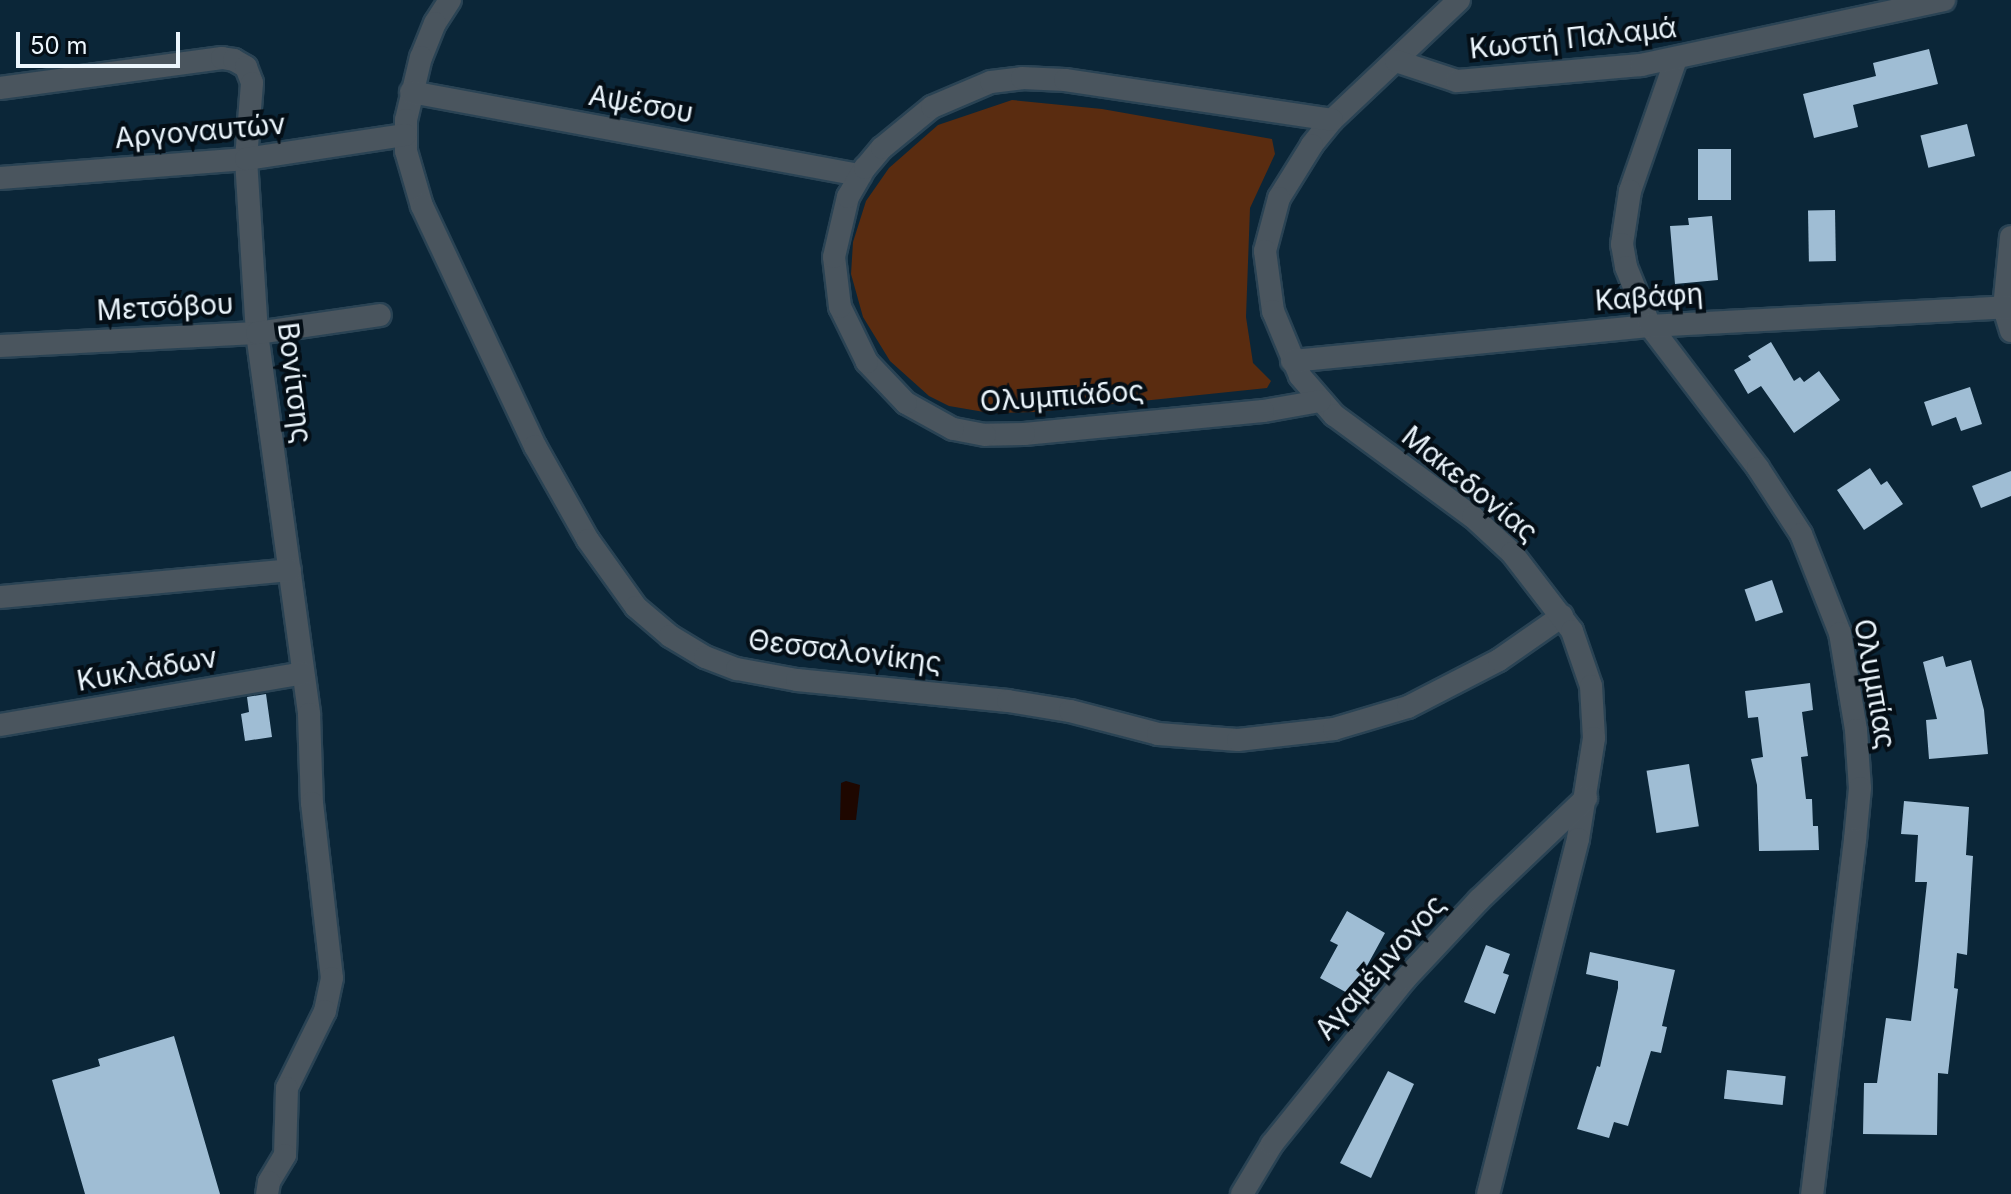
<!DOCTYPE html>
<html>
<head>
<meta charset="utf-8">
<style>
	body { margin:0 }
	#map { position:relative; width:2011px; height:1194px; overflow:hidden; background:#0b2638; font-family:Inter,sans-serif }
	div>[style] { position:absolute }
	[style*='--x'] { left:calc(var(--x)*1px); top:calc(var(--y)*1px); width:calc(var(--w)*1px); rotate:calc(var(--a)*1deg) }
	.green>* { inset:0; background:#5a2c10 }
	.water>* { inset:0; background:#1e0700 }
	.building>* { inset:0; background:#9fbdd4; transform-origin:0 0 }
	.roads { filter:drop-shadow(2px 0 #2a4354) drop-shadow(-2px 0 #2a4354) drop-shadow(0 2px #2a4354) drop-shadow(0 -2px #2a4354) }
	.street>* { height:22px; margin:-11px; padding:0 11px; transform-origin:11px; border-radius:11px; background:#4a555e }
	span { translate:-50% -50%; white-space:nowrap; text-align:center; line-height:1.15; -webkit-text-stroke:8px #040e16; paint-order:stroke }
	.street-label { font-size:28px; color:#ecf6fd }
	.scale { position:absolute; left:16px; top:32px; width:164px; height:36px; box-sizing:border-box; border:4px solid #ecf6fd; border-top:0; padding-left:10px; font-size:24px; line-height:28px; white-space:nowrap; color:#ecf6fd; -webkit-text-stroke:6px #040e16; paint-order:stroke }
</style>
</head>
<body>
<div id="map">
	<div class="green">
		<div style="clip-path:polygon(1012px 100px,1102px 109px,1272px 139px,1275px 154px,1250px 208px,1246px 317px,1253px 363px,1271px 381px,1267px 388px,1036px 412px,990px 413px,949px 406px,929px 396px,890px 361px,863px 317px,851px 274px,853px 242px,866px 201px,889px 168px,938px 125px)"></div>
	</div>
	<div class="water">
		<div style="clip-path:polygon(846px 781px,860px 785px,856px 820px,840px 820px,841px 783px)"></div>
	</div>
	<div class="building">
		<div style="clip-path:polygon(1929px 49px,1938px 84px,1853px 105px,1858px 127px,1814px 138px,1803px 94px,1876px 76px,1873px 63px)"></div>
		<div style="left:1967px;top:124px;width:33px;height:48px;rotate:76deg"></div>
		<div style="left:1698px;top:149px;width:33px;height:51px"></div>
		<div style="left:1835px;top:210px;width:51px;height:27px;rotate:89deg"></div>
		<div style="clip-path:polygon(1712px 216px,1718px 280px,1675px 284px,1670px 226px,1689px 225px,1688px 218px)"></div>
		<div style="clip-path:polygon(1771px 342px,1794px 381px,1800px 377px,1804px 382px,1819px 371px,1840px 400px,1794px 433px,1761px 386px,1748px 394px,1734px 370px,1751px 360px,1748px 356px)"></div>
		<div style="clip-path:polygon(1970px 387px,1982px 424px,1961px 431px,1956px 417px,1932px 426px,1924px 402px)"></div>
		<div style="clip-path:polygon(1870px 468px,1881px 485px,1887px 481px,1903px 504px,1864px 530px,1837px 490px)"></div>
		<div style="clip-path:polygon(2011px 471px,2011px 496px,1981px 508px,1972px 486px)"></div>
		<div style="left:1772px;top:580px;width:34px;height:29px;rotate:71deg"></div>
		<div style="clip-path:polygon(1943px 656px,1946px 667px,1971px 660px,1984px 710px,1988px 754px,1929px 759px,1926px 720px,1937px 719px,1923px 662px)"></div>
		<div style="clip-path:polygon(1810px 683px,1813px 710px,1802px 712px,1808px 756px,1801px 757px,1806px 799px,1812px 799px,1813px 826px,1818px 826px,1819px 850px,1759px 851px,1757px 785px,1751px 759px,1763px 757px,1758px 717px,1748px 718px,1745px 691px)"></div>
		<div style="clip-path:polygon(266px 694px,272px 737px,245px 741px,241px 714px,249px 712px,247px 697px)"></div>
		<div style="left:1689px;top:764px;width:63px;height:43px;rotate:81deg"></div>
		<div style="clip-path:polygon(1904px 801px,1969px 807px,1966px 855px,1973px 856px,1967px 955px,1957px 953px,1954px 988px,1958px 989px,1948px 1074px,1938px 1073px,1937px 1135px,1863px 1134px,1864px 1083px,1877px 1083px,1886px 1018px,1911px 1021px,1918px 965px,1927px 882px,1915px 882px,1918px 835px,1901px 834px)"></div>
		<div style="clip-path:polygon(1347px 911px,1385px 933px,1351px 995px,1320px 978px,1338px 945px,1330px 941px)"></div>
		<div style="clip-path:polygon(1486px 945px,1510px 954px,1503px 973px,1509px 975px,1495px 1014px,1464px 1002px)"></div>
		<div style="clip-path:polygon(1590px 952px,1675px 970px,1662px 1026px,1667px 1027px,1661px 1053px,1651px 1051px,1628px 1126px,1614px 1122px,1609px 1138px,1577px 1129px,1597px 1066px,1600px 1067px,1618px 988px,1618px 981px,1586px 974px)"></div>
		<div style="clip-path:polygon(174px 1036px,220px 1194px,85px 1194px,52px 1080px,100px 1066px,98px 1059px)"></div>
		<div style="left:1727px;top:1070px;width:59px;height:29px;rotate:6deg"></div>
		<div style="clip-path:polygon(1388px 1071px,1414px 1084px,1371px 1178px,1340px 1163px)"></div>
	</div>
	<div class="roads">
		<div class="street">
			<div style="--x:450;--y:0;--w:27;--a:123"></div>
			<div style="--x:435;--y:23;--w:37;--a:112"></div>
			<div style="--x:421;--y:57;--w:65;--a:103.4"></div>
			<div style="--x:406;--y:120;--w:31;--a:90"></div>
			<div style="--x:406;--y:151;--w:57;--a:73.8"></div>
			<div style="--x:422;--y:206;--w:265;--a:64.8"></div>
			<div style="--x:535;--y:446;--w:108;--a:60.6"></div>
			<div style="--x:588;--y:540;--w:82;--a:54.4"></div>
			<div style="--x:636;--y:607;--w:45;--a:40.5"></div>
			<div style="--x:670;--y:636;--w:41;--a:31"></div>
			<div style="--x:705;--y:657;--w:34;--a:21"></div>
			<div style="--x:737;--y:669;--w:61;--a:10.4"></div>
			<div style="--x:797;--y:680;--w:212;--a:5.7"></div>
			<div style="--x:1008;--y:701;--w:63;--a:9.2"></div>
			<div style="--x:1070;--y:711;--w:91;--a:14.6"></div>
			<div style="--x:1158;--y:734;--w:80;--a:4.3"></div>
			<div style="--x:1238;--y:740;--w:97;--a:-6.5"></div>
			<div style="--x:1334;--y:729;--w:77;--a:-16.6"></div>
			<div style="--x:1408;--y:707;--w:102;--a:-27.3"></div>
			<div style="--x:1499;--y:660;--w:77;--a:-34.9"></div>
			<div style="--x:1459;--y:0;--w:175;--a:136.6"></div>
			<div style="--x:1332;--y:120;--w:32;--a:129"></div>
			<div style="--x:1312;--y:145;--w:62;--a:121.9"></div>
			<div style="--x:1279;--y:198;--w:55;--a:104.8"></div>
			<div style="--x:1265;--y:251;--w:61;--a:82.4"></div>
			<div style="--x:1273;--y:311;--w:70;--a:67.4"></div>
			<div style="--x:1300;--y:376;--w:52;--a:48.9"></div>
			<div style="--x:1334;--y:415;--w:172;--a:36.3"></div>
			<div style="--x:1473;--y:517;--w:53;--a:42.7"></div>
			<div style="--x:1512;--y:553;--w:98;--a:52.4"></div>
			<div style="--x:1572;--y:631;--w:58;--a:70.9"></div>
			<div style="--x:1591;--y:686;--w:52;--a:86.7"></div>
			<div style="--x:1594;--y:738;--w:102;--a:99"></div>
			<div style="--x:1578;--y:839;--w:366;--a:104.2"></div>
			<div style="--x:1676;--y:59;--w:140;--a:109.2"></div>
			<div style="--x:1630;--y:191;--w:54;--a:98.6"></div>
			<div style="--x:1622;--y:244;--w:23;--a:80"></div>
			<div style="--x:1626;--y:267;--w:64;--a:67.9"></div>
			<div style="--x:1650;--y:326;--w:178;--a:52.7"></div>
			<div style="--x:1758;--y:468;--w:79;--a:56.9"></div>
			<div style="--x:1801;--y:534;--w:106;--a:68.5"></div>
			<div style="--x:1840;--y:633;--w:98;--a:80.6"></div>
			<div style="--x:1856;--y:730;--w:58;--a:86.1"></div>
			<div style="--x:1860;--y:788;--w:52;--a:95.5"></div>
			<div style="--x:1855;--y:840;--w:357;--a:96.9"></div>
			<div style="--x:1396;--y:61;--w:64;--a:18.2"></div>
			<div style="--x:1457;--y:81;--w:185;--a:-5"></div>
			<div style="--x:1641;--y:65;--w:310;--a:-12.1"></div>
			<div style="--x:0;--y:88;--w:224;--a:-7.7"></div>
			<div style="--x:222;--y:58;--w:12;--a:9"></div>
			<div style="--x:234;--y:60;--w:14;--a:30"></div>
			<div style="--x:246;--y:67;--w:17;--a:69"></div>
			<div style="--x:252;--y:83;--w:76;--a:94.5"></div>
			<div style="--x:246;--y:159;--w:174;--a:86.4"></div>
			<div style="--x:257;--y:333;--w:385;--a:82.2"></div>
			<div style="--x:309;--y:714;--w:89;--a:88.1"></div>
			<div style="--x:312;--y:803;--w:176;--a:83.5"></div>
			<div style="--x:332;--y:978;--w:34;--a:102"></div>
			<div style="--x:325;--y:1011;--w:86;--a:116.3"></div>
			<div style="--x:287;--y:1088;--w:67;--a:91.7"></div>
			<div style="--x:285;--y:1155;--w:31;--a:121"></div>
			<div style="--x:269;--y:1182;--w:12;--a:99"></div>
			<div style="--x:411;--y:92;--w:457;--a:10.5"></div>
			<div style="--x:0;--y:178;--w:247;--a:-4.4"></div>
			<div style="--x:246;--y:159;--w:161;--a:-8.6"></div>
			<div style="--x:2011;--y:237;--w:71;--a:95.6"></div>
			<div style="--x:2004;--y:308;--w:24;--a:73"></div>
			<div style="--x:0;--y:346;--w:257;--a:-2.9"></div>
			<div style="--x:257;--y:333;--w:124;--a:-8.3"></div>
			<div style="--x:1292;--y:361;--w:360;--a:-5.6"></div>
			<div style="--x:1650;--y:326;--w:361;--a:-3"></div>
			<div style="--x:1320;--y:401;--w:58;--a:170"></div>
			<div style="--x:1263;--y:411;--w:240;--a:174.5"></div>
			<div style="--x:1024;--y:434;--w:39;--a:179"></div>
			<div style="--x:985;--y:435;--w:33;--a:-169"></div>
			<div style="--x:953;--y:429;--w:54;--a:-151"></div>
			<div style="--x:906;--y:403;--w:57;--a:-133.6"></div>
			<div style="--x:867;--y:362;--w:61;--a:-116.1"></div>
			<div style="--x:840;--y:307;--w:50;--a:-96.8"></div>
			<div style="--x:834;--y:257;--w:62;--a:-76.9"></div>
			<div style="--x:848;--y:197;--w:34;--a:-60"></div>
			<div style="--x:865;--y:168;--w:26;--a:-50"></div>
			<div style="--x:882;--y:148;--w:65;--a:-39.4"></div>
			<div style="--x:932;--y:107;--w:64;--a:-23"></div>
			<div style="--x:991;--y:82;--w:31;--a:-7"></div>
			<div style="--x:1022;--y:78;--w:43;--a:2.7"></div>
			<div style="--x:1065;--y:80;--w:270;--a:8.5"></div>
			<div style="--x:0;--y:597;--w:291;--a:-5.3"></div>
			<div style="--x:0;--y:725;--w:307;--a:-9.7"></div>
			<div style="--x:1242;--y:1194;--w:58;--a:-59"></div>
			<div style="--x:1272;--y:1144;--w:212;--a:-51.1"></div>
			<div style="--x:1405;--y:979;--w:108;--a:-46.9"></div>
			<div style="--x:1479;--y:900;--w:148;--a:-43.6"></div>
		</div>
	</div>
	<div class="street-label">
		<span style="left:1573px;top:38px;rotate:-6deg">Κωστή Παλαμά</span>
		<span style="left:641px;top:104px;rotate:10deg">Αψέσου</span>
		<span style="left:200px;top:131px;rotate:-5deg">Αργοναυτών</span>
		<span style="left:1649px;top:297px;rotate:-4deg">Καβάφη</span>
		<span style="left:165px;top:307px;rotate:-3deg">Μετσόβου</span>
		<span style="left:295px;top:383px;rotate:83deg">Βονίτσης</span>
		<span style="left:1062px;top:396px;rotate:-4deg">Ολυμπιάδος</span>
		<span style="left:1470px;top:484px;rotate:39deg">Μακεδονίας</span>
		<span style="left:845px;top:651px;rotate:7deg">Θεσσαλονίκης</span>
		<span style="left:147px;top:669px;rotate:-10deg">Κυκλάδων</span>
		<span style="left:1875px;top:684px;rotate:80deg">Ολυμπίας</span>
		<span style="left:1380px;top:967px;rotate:-49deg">Αγαμέμνονος</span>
	</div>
	<div class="scale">50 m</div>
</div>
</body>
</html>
